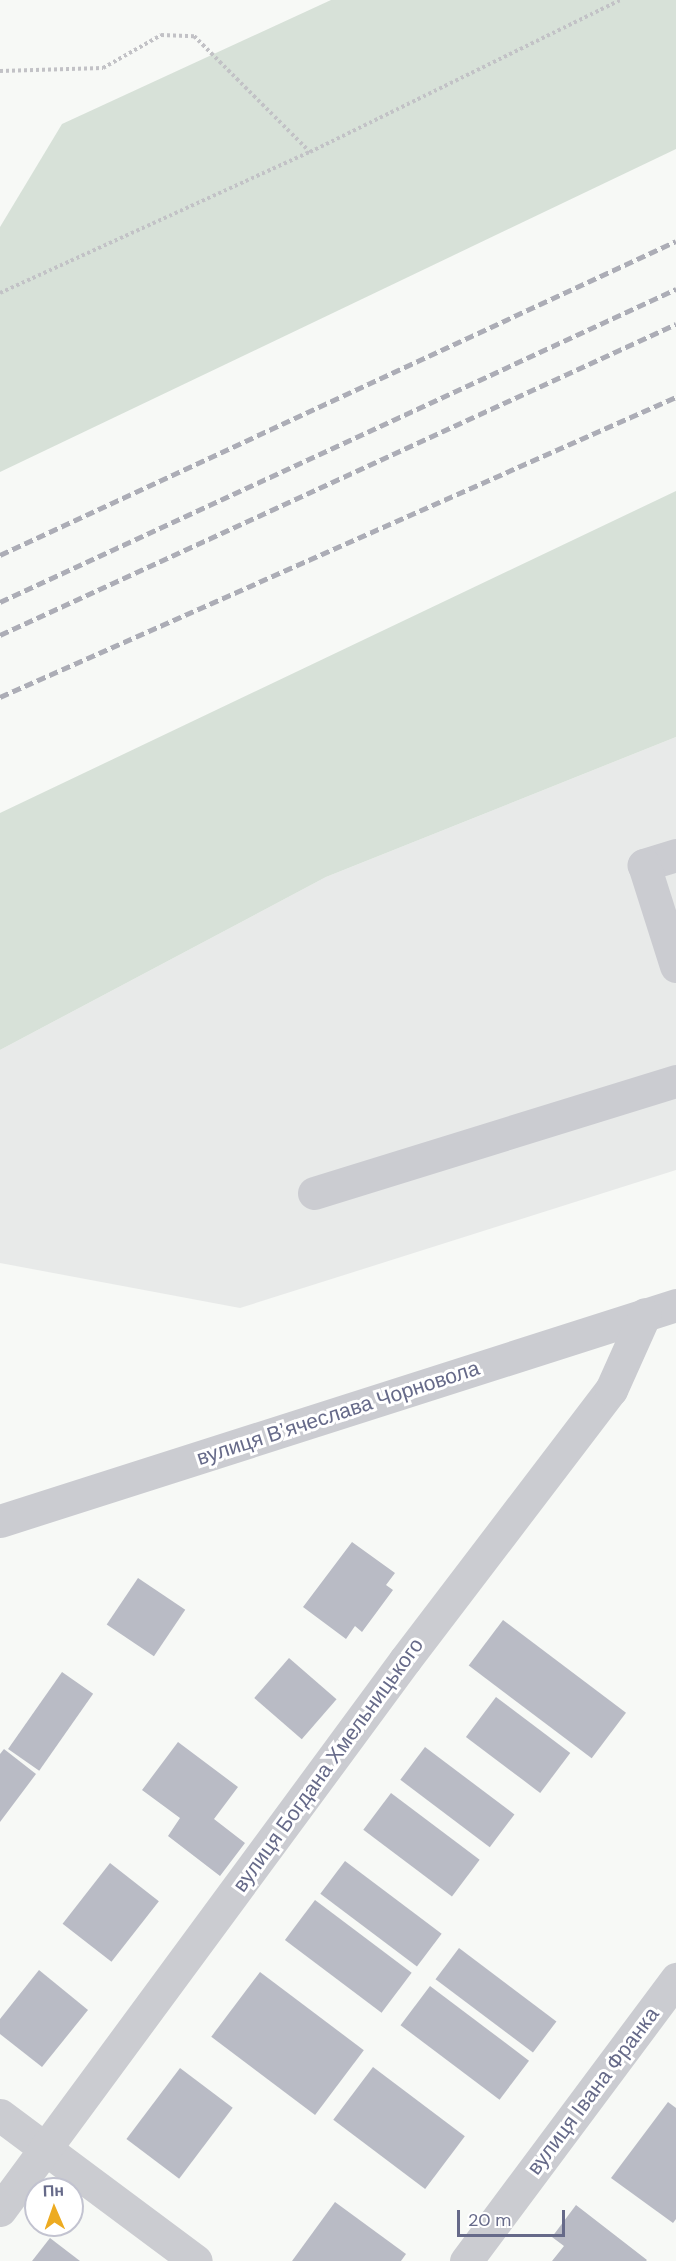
<!DOCTYPE html>
<html>
<head>
<meta charset="utf-8">
<style>
	body { margin:0 }
	#map { position:relative; width:676px; height:2261px; overflow:hidden; background:#f7f9f6; font-family:"DM Sans",sans-serif }
	div>[style] { position:absolute }
	[style*='--x'] { left:calc(var(--x)*1px); top:calc(var(--y)*1px); width:calc(var(--w)*1px); rotate:calc(var(--a)*1deg) }
	.built>* { inset:0; background:#e8eae9 }
	.green>* { inset:0; background:#d7e1d8 }
	.building>* { inset:0; background:#b9bbc5; transform-origin:0 0 }
	.path>* { height:4px; margin-top:-2px; transform-origin:0; background:repeating-linear-gradient(90deg,#c2c2c6 0 3px,transparent 0 6px) }
	.minor>* { height:33px; margin:-16.5px; padding:0 16.5px; transform-origin:16.5px; border-radius:16.5px; background:#cbccd1 }
	.rail>* { height:4.5px; margin-top:-2.25px; transform-origin:0; background:repeating-linear-gradient(90deg,#acadb6 0 9px,transparent 0 13.5px) }
	span { translate:-50% -50%; white-space:nowrap; text-align:center; line-height:1.15; -webkit-text-stroke:6px #fff; paint-order:stroke }
	.street-label { font-size:21px; color:#666a89 }
	.north { position:absolute; left:24px; top:2177px; width:60px; height:60px; box-sizing:border-box; background:#fff; border:2px solid #c2c3d0; border-radius:50%; rotate:358deg; font-size:16px; font-weight:700; line-height:24px; text-align:center; color:#666a89 }
	.north::after { content:''; display:block; margin:auto; width:21px; height:27px; background:#edab21; clip-path:polygon(50% 0,100% 100%,50% 72%,0 100%) }
	.scale { position:absolute; left:457px; top:2210px; width:108px; height:27px; box-sizing:border-box; border:3px solid #666a89; border-top:0; padding-left:8px; font-size:18px; line-height:21px; white-space:nowrap; color:#666a89; -webkit-text-stroke:4px #fff; paint-order:stroke }
</style>
</head>
<body>
<div id="map">
	<div class="built">
		<div style="clip-path:polygon(676px 737px,676px 1170px,240px 1308px,0 1263px,0 1050px,326px 877px)"></div>
	</div>
	<div class="green">
		<div style="clip-path:polygon(331px 0,676px 0,676px 149px,0 472px,0 227px,62px 124px)"></div>
		<div style="clip-path:polygon(676px 491px,676px 737px,326px 877px,0 1050px,0 813px)"></div>
	</div>
	<div class="building">
		<div style="clip-path:polygon(352px 1542px,395px 1573px,386px 1585px,393px 1590px,362px 1632px,355px 1626px,346px 1639px,303px 1607px)"></div>
		<div style="left:138px;top:1578px;width:57px;height:56px;rotate:34deg"></div>
		<div style="left:503px;top:1620px;width:154px;height:57px;rotate:37deg"></div>
		<div style="left:289px;top:1658px;width:63px;height:53px;rotate:41deg"></div>
		<div style="left:62px;top:1672px;width:38px;height:94px;rotate:35deg"></div>
		<div style="left:496px;top:1697px;width:93px;height:50px;rotate:37deg"></div>
		<div style="clip-path:polygon(178px 1742px,238px 1787px,214px 1819px,245px 1843px,220px 1876px,168px 1836px,180px 1818px,142px 1790px)"></div>
		<div style="left:425px;top:1747px;width:112px;height:41px;rotate:37deg"></div>
		<div style="clip-path:polygon(4px 1749px,36px 1774px,0 1822px,0 1754px)"></div>
		<div style="left:391px;top:1793px;width:111px;height:46px;rotate:37deg"></div>
		<div style="left:345px;top:1861px;width:121px;height:41px;rotate:37deg"></div>
		<div style="left:110px;top:1863px;width:62px;height:77px;rotate:38deg"></div>
		<div style="left:315px;top:1900px;width:121px;height:50px;rotate:37deg"></div>
		<div style="left:459px;top:1948px;width:122px;height:39px;rotate:37deg"></div>
		<div style="clip-path:polygon(39px 1970px,88px 2010px,42px 2067px,0 2034px,0 2019px)"></div>
		<div style="left:260px;top:1972px;width:130px;height:81px;rotate:37deg"></div>
		<div style="left:430px;top:1986px;width:124px;height:49px;rotate:37deg"></div>
		<div style="left:373px;top:2067px;width:115px;height:66px;rotate:37deg"></div>
		<div style="left:180px;top:2068px;width:66px;height:89px;rotate:37deg"></div>
		<div style="clip-path:polygon(668px 2102px,676px 2108px,676px 2219px,673px 2223px,611px 2178px)"></div>
		<div style="clip-path:polygon(335px 2202px,406px 2254px,401px 2261px,292px 2261px)"></div>
		<div style="clip-path:polygon(576px 2205px,647px 2260px,646px 2261px,552px 2261px,564px 2246px,552px 2237px)"></div>
		<div style="clip-path:polygon(50px 2238px,80px 2261px,32px 2261px)"></div>
	</div>
	<div class="path">
		<div style="--x:0;--y:71;--w:103;--a:-1.7"></div>
		<div style="--x:103;--y:68;--w:67;--a:-29.6"></div>
		<div style="--x:161;--y:35;--w:33;--a:2"></div>
		<div style="--x:194;--y:36;--w:164;--a:45"></div>
		<div style="--x:0;--y:293;--w:341;--a:-24.5"></div>
		<div style="--x:310;--y:152;--w:345;--a:-26.1"></div>
	</div>
	<div class="minor">
		<div style="--x:676;--y:855;--w:34;--a:163"></div>
		<div style="--x:644;--y:865;--w:106;--a:72.4"></div>
		<div style="--x:314;--y:1193;--w:379;--a:-17.2"></div>
		<div style="--x:0;--y:1521;--w:710;--a:-17.72"></div>
		<div style="--x:0;--y:2115;--w:244;--a:36.7"></div>
		<div style="--x:0;--y:2210;--w:683;--a:-53.63"></div>
		<div style="--x:405;--y:1660;--w:340;--a:-52.7"></div>
		<div style="--x:611;--y:1390;--w:83;--a:-65.9"></div>
		<div style="--x:466;--y:2261;--w:352;--a:-53.3"></div>
	</div>
	<div class="rail">
		<div style="--x:0;--y:555;--w:745;--a:-24.91"></div>
		<div style="--x:0;--y:602;--w:745;--a:-24.84"></div>
		<div style="--x:0;--y:635;--w:744;--a:-24.71"></div>
		<div style="--x:0;--y:697;--w:740;--a:-23.93"></div>
	</div>
	<div class="street-label">
		<span style="left:338px;top:1413px;rotate:-18deg">вулиця Вʼячеслава Чорновола</span>
		<span style="left:328px;top:1765px;rotate:-54deg">вулиця Богдана Хмельницького</span>
		<span style="left:593px;top:2091px;rotate:-53deg">вулиця Івана Франка</span>
	</div>
	<div class="north">Пн</div>
	<div class="scale">20 m</div>
</div>
</body>
</html>
